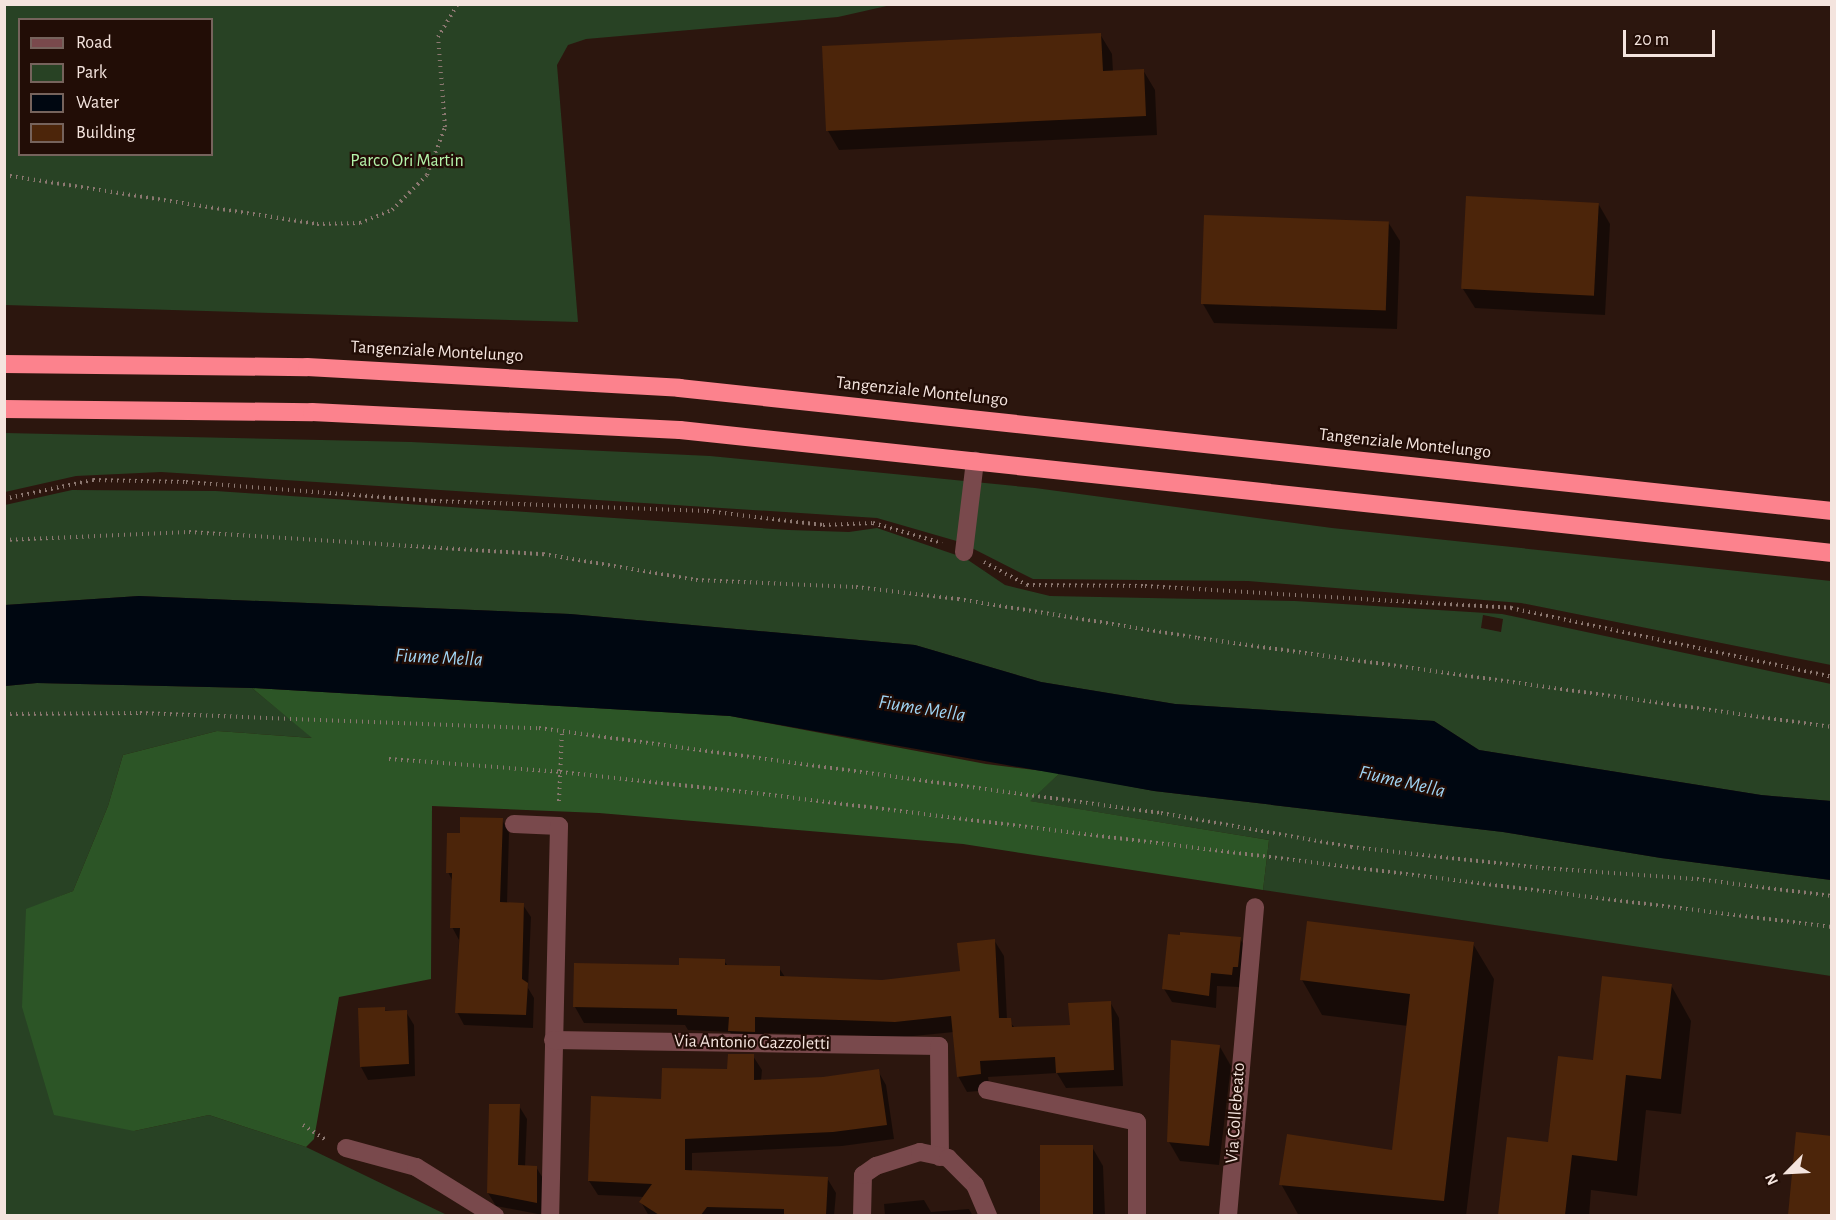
<!DOCTYPE html>
<html>
<head>
<meta charset="utf-8">
<style>
	body { margin:0 }
	#map { position:relative; width:1836px; height:1220px; overflow:hidden; background:#2c160e; font-family:"Alegreya Sans",sans-serif }
	div>[style] { position:absolute }
	[style*='--x'] { left:calc(var(--x)*1px); top:calc(var(--y)*1px); width:calc(var(--w)*1px); rotate:calc(var(--a)*1deg) }
	.green>* { inset:0; background:#284224 }
	.forest>* { inset:0; background:#2c5526 }
	.water>* { inset:0; background:#000711 }
	.shadow>* { inset:0; background:#0007 }
	.building>* { inset:0; background:#4c250a; transform-origin:0 0 }
	.path>* { height:4px; margin-top:-2px; transform-origin:0; background:repeating-linear-gradient(90deg,#8c7871 0 1.5px,transparent 0 6px) }
	.minor>* { height:18px; margin:-9px; padding:0 9px; transform-origin:9px; border-radius:9px; background:#79494c }
	.highway>* { height:18px; margin:-9px; padding:0 9px; transform-origin:9px; border-radius:9px; background:#fc828d }
	span { translate:-50% -50%; white-space:nowrap; text-align:center; line-height:1.15; -webkit-text-stroke:4.5px #220d06; paint-order:stroke }
	.park-label { font-size:18px; color:#b4f4aa }
	.street-label { font-size:18px; color:#f4e4de }
	.water-label { font-size:20px; color:#a0d5f5; font-style:italic }
	.frame { position:absolute; inset:0; border:6px solid #f4e4de; pointer-events:none }
	.legend { position:absolute; left:18px; top:18px; width:195px; height:138px; box-sizing:border-box; background:#220d06; border:2px solid #76635c; margin:0; padding:8px 10px; list-style:none; font-size:18px; color:#f4e4de }
	.legend li { display:flex; align-items:center; gap:12px; height:30px }
	.legend b { width:30px; border:2px solid #76635c }
	.north { position:absolute; left:1758px; top:1142px; width:60px; height:60px; -webkit-text-stroke:4px #220d06; paint-order:stroke; rotate:246deg; font-size:16px; font-weight:700; line-height:24px; text-align:center; color:#f4e4de }
	.north::after { content:''; display:block; margin:auto; width:21px; height:27px; background:#f4e4de; clip-path:polygon(50% 0,100% 100%,50% 72%,0 100%) }
	.scale { position:absolute; left:1623px; top:30px; width:92px; height:27px; box-sizing:border-box; border:3px solid #f4e4de; border-top:0; padding-left:8px; font-size:18px; line-height:21px; white-space:nowrap; color:#f4e4de; -webkit-text-stroke:4px #220d06; paint-order:stroke }
</style>
</head>
<body>
<div id="map">
	<div class="green">
		<div style="clip-path:polygon(evenodd,5px 4px,891px 4px,891px 5px,838px 17px,586px 39px,568px 45px,557px 65px,578px 322px,5px 305px,5px 4px,20px 20px,212px 20px,212px 154px,20px 154px,20px 20px)"></div>
		<div style="clip-path:polygon(5px 433px,411px 442px,710px 456px,1035px 488px,1332px 528px,1831px 581px,1831px 665px,1521px 603px,1248px 581px,1033px 579px,960px 542px,877px 518px,161px 472px,76px 476px,5px 492px)"></div>
		<div style="clip-path:polygon(evenodd,72px 490px,216px 491px,789px 530px,849px 532px,877px 528px,965px 558px,1005px 585px,1050px 596px,1295px 601px,1502px 614px,1831px 684px,1831px 801px,1761px 795px,1479px 750px,1434px 721px,1175px 704px,1041px 682px,915px 645px,570px 614px,139px 596px,5px 605px,5px 505px,72px 490px,1483px 615px,1503px 619px,1501px 632px,1481px 628px,1483px 615px)"></div>
		<div style="clip-path:polygon(37px 683px,252px 688px,313px 738px,217px 731px,123px 755px,108px 806px,73px 891px,26px 910px,134px 1131px,209px 1115px,306px 1147px,447px 1215px,5px 1216px,5px 686px)"></div>
		<div style="clip-path:polygon(1060px 773px,1154px 791px,1503px 832px,1661px 858px,1831px 880px,1831px 976px,1263px 890px,1269px 840px,1029px 801px)"></div>
	</div>
	<div class="forest">
		<div style="clip-path:polygon(252px 688px,730px 716px,986px 764px,1060px 773px,1030px 801px,1269px 840px,1263px 890px,963px 844px,599px 813px,432px 806px,431px 979px,339px 997px,314px 1139px,306px 1147px,209px 1115px,134px 1131px,54px 1115px,22px 1007px,26px 909px,73px 891px,108px 806px,123px 755px,217px 731px,312px 738px)"></div>
	</div>
	<div class="water">
		<div style="clip-path:polygon(139px 596px,570px 614px,915px 645px,1041px 682px,1175px 704px,1434px 721px,1479px 750px,1761px 795px,1831px 801px,1831px 880px,1661px 858px,1503px 832px,1154px 791px,730px 716px,252px 688px,37px 683px,5px 686px,5px 605px)"></div>
	</div>
	<div class="shadow">
		<div style="clip-path:polygon(1100px 34px,1112px 54px,1113px 72px,1143px 70px,1155px 90px,1157px 135px,839px 150px,828px 131px,823px 47px)"></div>
		<div style="clip-path:polygon(1599px 205px,1610px 224px,1605px 315px,1475px 308px,1463px 289px)"></div>
		<div style="clip-path:polygon(1388px 222px,1400px 241px,1397px 329px,1214px 323px,1203px 304px)"></div>
		<div style="clip-path:polygon(502px 820px,509px 833px,507px 904px,523px 905px,531px 917px,528px 988px,534px 998px,533px 1028px,464px 1025px,457px 1012px,459px 940px,452px 927px,453px 882px,448px 872px,461px 835px)"></div>
		<div style="clip-path:polygon(1240px 939px,1248px 951px,1245px 979px,1240px 979px,1239px 987px,1217px 986px,1216px 1008px,1172px 1002px,1164px 989px)"></div>
		<div style="clip-path:polygon(994px 940px,1004px 956px,1007px 1019px,1016px 1029px,1071px 1027px,1110px 1002px,1119px 1018px,1123px 1086px,1066px 1088px,1057px 1073px,988px 1077px,990px 1090px,967px 1092px,958px 1076px,954px 1032px,904px 1037px,764px 1033px,763px 1047px,739px 1047px,730px 1032px,688px 1030px,685px 1025px,584px 1023px,575px 1007px,680px 967px,724px 961px,728px 966px,779px 968px,785px 977px,882px 981px,961px 972px)"></div>
		<div style="clip-path:polygon(1473px 944px,1494px 979px,1466px 1216px,1299px 1216px,1281px 1184px,1393px 1152px,1408px 1026px,1322px 1015px,1302px 980px)"></div>
		<div style="clip-path:polygon(1671px 985px,1691px 1021px,1681px 1114px,1646px 1110px,1637px 1196px,1591px 1190px,1589px 1216px,1500px 1216px,1509px 1139px,1549px 1143px,1594px 1062px)"></div>
		<div style="clip-path:polygon(360px 1009px,406px 1012px,414px 1025px,415px 1076px,368px 1080px,361px 1067px)"></div>
		<div style="clip-path:polygon(1220px 1047px,1231px 1066px,1219px 1165px,1180px 1161px,1169px 1142px)"></div>
		<div style="clip-path:polygon(753px 1056px,762px 1070px,761px 1081px,823px 1079px,878px 1071px,886px 1085px,894px 1139px,842px 1146px,692px 1153px,692px 1172px,827px 1178px,836px 1193px,834px 1216px,649px 1216px,641px 1202px,644px 1197px,598px 1195px,589px 1181px,593px 1098px,663px 1100px)"></div>
		<div style="clip-path:polygon(519px 1106px,527px 1119px,525px 1167px,536px 1167px,544px 1180px,543px 1215px,496px 1206px,488px 1193px)"></div>
		<div style="clip-path:polygon(1798px 1134px,1832px 1137px,1832px 1216px,1789px 1216px)"></div>
		<div style="clip-path:polygon(1042px 1146px,1092px 1147px,1103px 1166px,1105px 1216px,1044px 1216px)"></div>
		<div style="clip-path:polygon(924px 1200px,931px 1212px,969px 1209px,973px 1216px,885px 1216px,884px 1204px)"></div>
	</div>
	<div class="building">
		<div style="clip-path:polygon(1101px 33px,1103px 71px,1144px 69px,1146px 116px,826px 131px,822px 46px)"></div>
		<div style="left:1466px;top:196px;width:133px;height:93px;rotate:3deg"></div>
		<div style="left:1204px;top:215px;width:185px;height:89px;rotate:2deg"></div>
		<div style="clip-path:polygon(460px 817px,503px 818px,500px 902px,524px 903px,522px 979px,528px 983px,526px 1015px,455px 1013px,460px 928px,450px 928px,452px 873px,446px 873px,447px 833px,460px 833px)"></div>
		<div style="clip-path:polygon(1307px 921px,1474px 942px,1444px 1201px,1279px 1185px,1287px 1134px,1392px 1150px,1410px 994px,1300px 980px)"></div>
		<div style="clip-path:polygon(1180px 932px,1241px 937px,1238px 967px,1233px 967px,1232px 975px,1211px 973px,1209px 996px,1162px 989px,1168px 934px,1180px 935px)"></div>
		<div style="clip-path:polygon(995px 939px,999px 1018px,1011px 1018px,1012px 1027px,1070px 1025px,1068px 1003px,1111px 1001px,1114px 1070px,1056px 1073px,1055px 1057px,980px 1061px,981px 1074px,957px 1077px,951px 1016px,895px 1022px,755px 1017px,755px 1032px,728px 1031px,729px 1017px,677px 1015px,677px 1009px,573px 1007px,574px 963px,679px 965px,679px 958px,725px 959px,725px 965px,780px 966px,780px 976px,882px 980px,960px 971px,957px 943px)"></div>
		<div style="clip-path:polygon(1602px 976px,1672px 984px,1661px 1079px,1626px 1075px,1617px 1161px,1572px 1155px,1565px 1215px,1498px 1215px,1507px 1137px,1548px 1142px,1558px 1056px,1593px 1060px)"></div>
		<div style="clip-path:polygon(385px 1007px,385px 1011px,407px 1010px,409px 1064px,360px 1067px,358px 1008px)"></div>
		<div style="clip-path:polygon(1171px 1040px,1220px 1045px,1209px 1146px,1167px 1142px)"></div>
		<div style="clip-path:polygon(728px 1054px,754px 1054px,754px 1080px,823px 1077px,879px 1069px,887px 1125px,833px 1132px,685px 1139px,685px 1170px,828px 1177px,826px 1215px,784px 1215px,784px 1209px,707px 1207px,701px 1215px,659px 1215px,639px 1202px,652px 1184px,588px 1181px,591px 1096px,661px 1099px,662px 1068px,727px 1069px)"></div>
		<div style="clip-path:polygon(489px 1104px,520px 1104px,518px 1165px,537px 1166px,537px 1203px,487px 1193px)"></div>
		<div style="clip-path:polygon(1796px 1132px,1832px 1136px,1832px 1215px,1788px 1215px)"></div>
		<div style="left:1040px;top:1145px;width:53px;height:70px"></div>
	</div>
	<div class="path">
		<div style="--x:4;--y:175;--w:317;--a:8.9"></div>
		<div style="--x:317;--y:224;--w:43;--a:-1.3"></div>
		<div style="--x:360;--y:223;--w:35;--a:-22"></div>
		<div style="--x:392;--y:210;--w:49;--a:-45"></div>
		<div style="--x:427;--y:175;--w:51;--a:-69.4"></div>
		<div style="--x:445;--y:127;--w:90;--a:-94.4"></div>
		<div style="--x:438;--y:37;--w:39;--a:-59"></div>
		<div style="--x:4;--y:499;--w:91;--a:-12.1"></div>
		<div style="--x:93;--y:480;--w:93;--a:1.2"></div>
		<div style="--x:186;--y:482;--w:249;--a:4.4"></div>
		<div style="--x:434;--y:501;--w:273;--a:2.1"></div>
		<div style="--x:707;--y:511;--w:117;--a:6.9"></div>
		<div style="--x:823;--y:525;--w:50;--a:-2.3"></div>
		<div style="--x:873;--y:523;--w:72;--a:16.2"></div>
		<div style="--x:4;--y:540;--w:185;--a:-2.5"></div>
		<div style="--x:189;--y:532;--w:355;--a:3.6"></div>
		<div style="--x:543;--y:554;--w:155;--a:9.6"></div>
		<div style="--x:696;--y:580;--w:160;--a:2.5"></div>
		<div style="--x:856;--y:587;--w:103;--a:6.7"></div>
		<div style="--x:958;--y:599;--w:243;--a:9.2"></div>
		<div style="--x:1198;--y:638;--w:640;--a:7.99"></div>
		<div style="--x:984;--y:562;--w:49;--a:28.1"></div>
		<div style="--x:1027;--y:585;--w:118;--a:0.5"></div>
		<div style="--x:1145;--y:586;--w:367;--a:3.4"></div>
		<div style="--x:1511;--y:608;--w:328;--a:12.1"></div>
		<div style="--x:4;--y:714;--w:136;--a:-0.4"></div>
		<div style="--x:140;--y:713;--w:399;--a:2.2"></div>
		<div style="--x:539;--y:728;--w:628;--a:7.78"></div>
		<div style="--x:1161;--y:813;--w:193;--a:10.1"></div>
		<div style="--x:1351;--y:847;--w:192;--a:6.3"></div>
		<div style="--x:1542;--y:868;--w:155;--a:4.1"></div>
		<div style="--x:1697;--y:879;--w:136;--a:7.2"></div>
		<div style="--x:389;--y:759;--w:171;--a:4.3"></div>
		<div style="--x:560;--y:772;--w:204;--a:6.2"></div>
		<div style="--x:763;--y:794;--w:1077;--a:7.09"></div>
		<div style="--x:559;--y:801;--w:69;--a:-87.5"></div>
		<div style="--x:303;--y:1125;--w:27;--a:33"></div>
	</div>
	<div class="minor">
		<div style="--x:964;--y:552;--w:92;--a:-83.1"></div>
		<div style="--x:514;--y:824;--w:45;--a:2.5"></div>
		<div style="--x:559;--y:826;--w:390;--a:91.3"></div>
		<div style="--x:553;--y:1040;--w:386;--a:0.9"></div>
		<div style="--x:939;--y:1046;--w:111;--a:89.5"></div>
		<div style="--x:987;--y:1090;--w:153;--a:12"></div>
		<div style="--x:1137;--y:1122;--w:94;--a:90"></div>
		<div style="--x:346;--y:1148;--w:73;--a:15.2"></div>
		<div style="--x:416;--y:1167;--w:93;--a:31.8"></div>
		<div style="--x:862;--y:1216;--w:41;--a:-88.6"></div>
		<div style="--x:863;--y:1175;--w:16;--a:-35"></div>
		<div style="--x:876;--y:1166;--w:46;--a:-17.7"></div>
		<div style="--x:920;--y:1152;--w:29;--a:12"></div>
		<div style="--x:948;--y:1158;--w:38;--a:45"></div>
		<div style="--x:975;--y:1185;--w:34;--a:67"></div>
		<div style="--x:1228;--y:1216;--w:310;--a:-85"></div>
	</div>
	<div class="highway">
		<div style="--x:4;--y:364;--w:303;--a:0.6"></div>
		<div style="--x:307;--y:367;--w:373;--a:3.2"></div>
		<div style="--x:679;--y:388;--w:1160;--a:6.09"></div>
		<div style="--x:4;--y:409;--w:308;--a:0.6"></div>
		<div style="--x:312;--y:412;--w:368;--a:2.8"></div>
		<div style="--x:680;--y:430;--w:1159;--a:6.09"></div>
	</div>
	<div class="park-label">
		<span style="left:407px;top:161px">Parco Ori Martin</span>
	</div>
	<div class="street-label">
		<span style="left:437px;top:352px;rotate:3deg">Tangenziale Montelungo</span>
		<span style="left:922px;top:392px;rotate:6deg">Tangenziale Montelungo</span>
		<span style="left:1405px;top:444px;rotate:6deg">Tangenziale Montelungo</span>
		<span style="left:752px;top:1043px;rotate:1deg">Via Antonio Gazzoletti</span>
		<span style="left:1236px;top:1113px;rotate:-86deg">Via Collebeato</span>
	</div>
	<div class="water-label">
		<span style="left:439px;top:658px;rotate:3deg">Fiume Mella</span>
		<span style="left:922px;top:709px;rotate:9deg">Fiume Mella</span>
		<span style="left:1402px;top:782px;rotate:13deg">Fiume Mella</span>
	</div>
	<div class="frame"></div>
	<ul class="legend">
	<li><b style="height:8px;background:#79494c"></b>Road</li>
	<li><b style="height:16px;background:#284224"></b>Park</li>
	<li><b style="height:16px;background:#000711"></b>Water</li>
	<li><b style="height:16px;background:#4c250a"></b>Building</li>
	</ul>
	<div class="north">N</div>
	<div class="scale">20 m</div>
</div>
</body>
</html>
